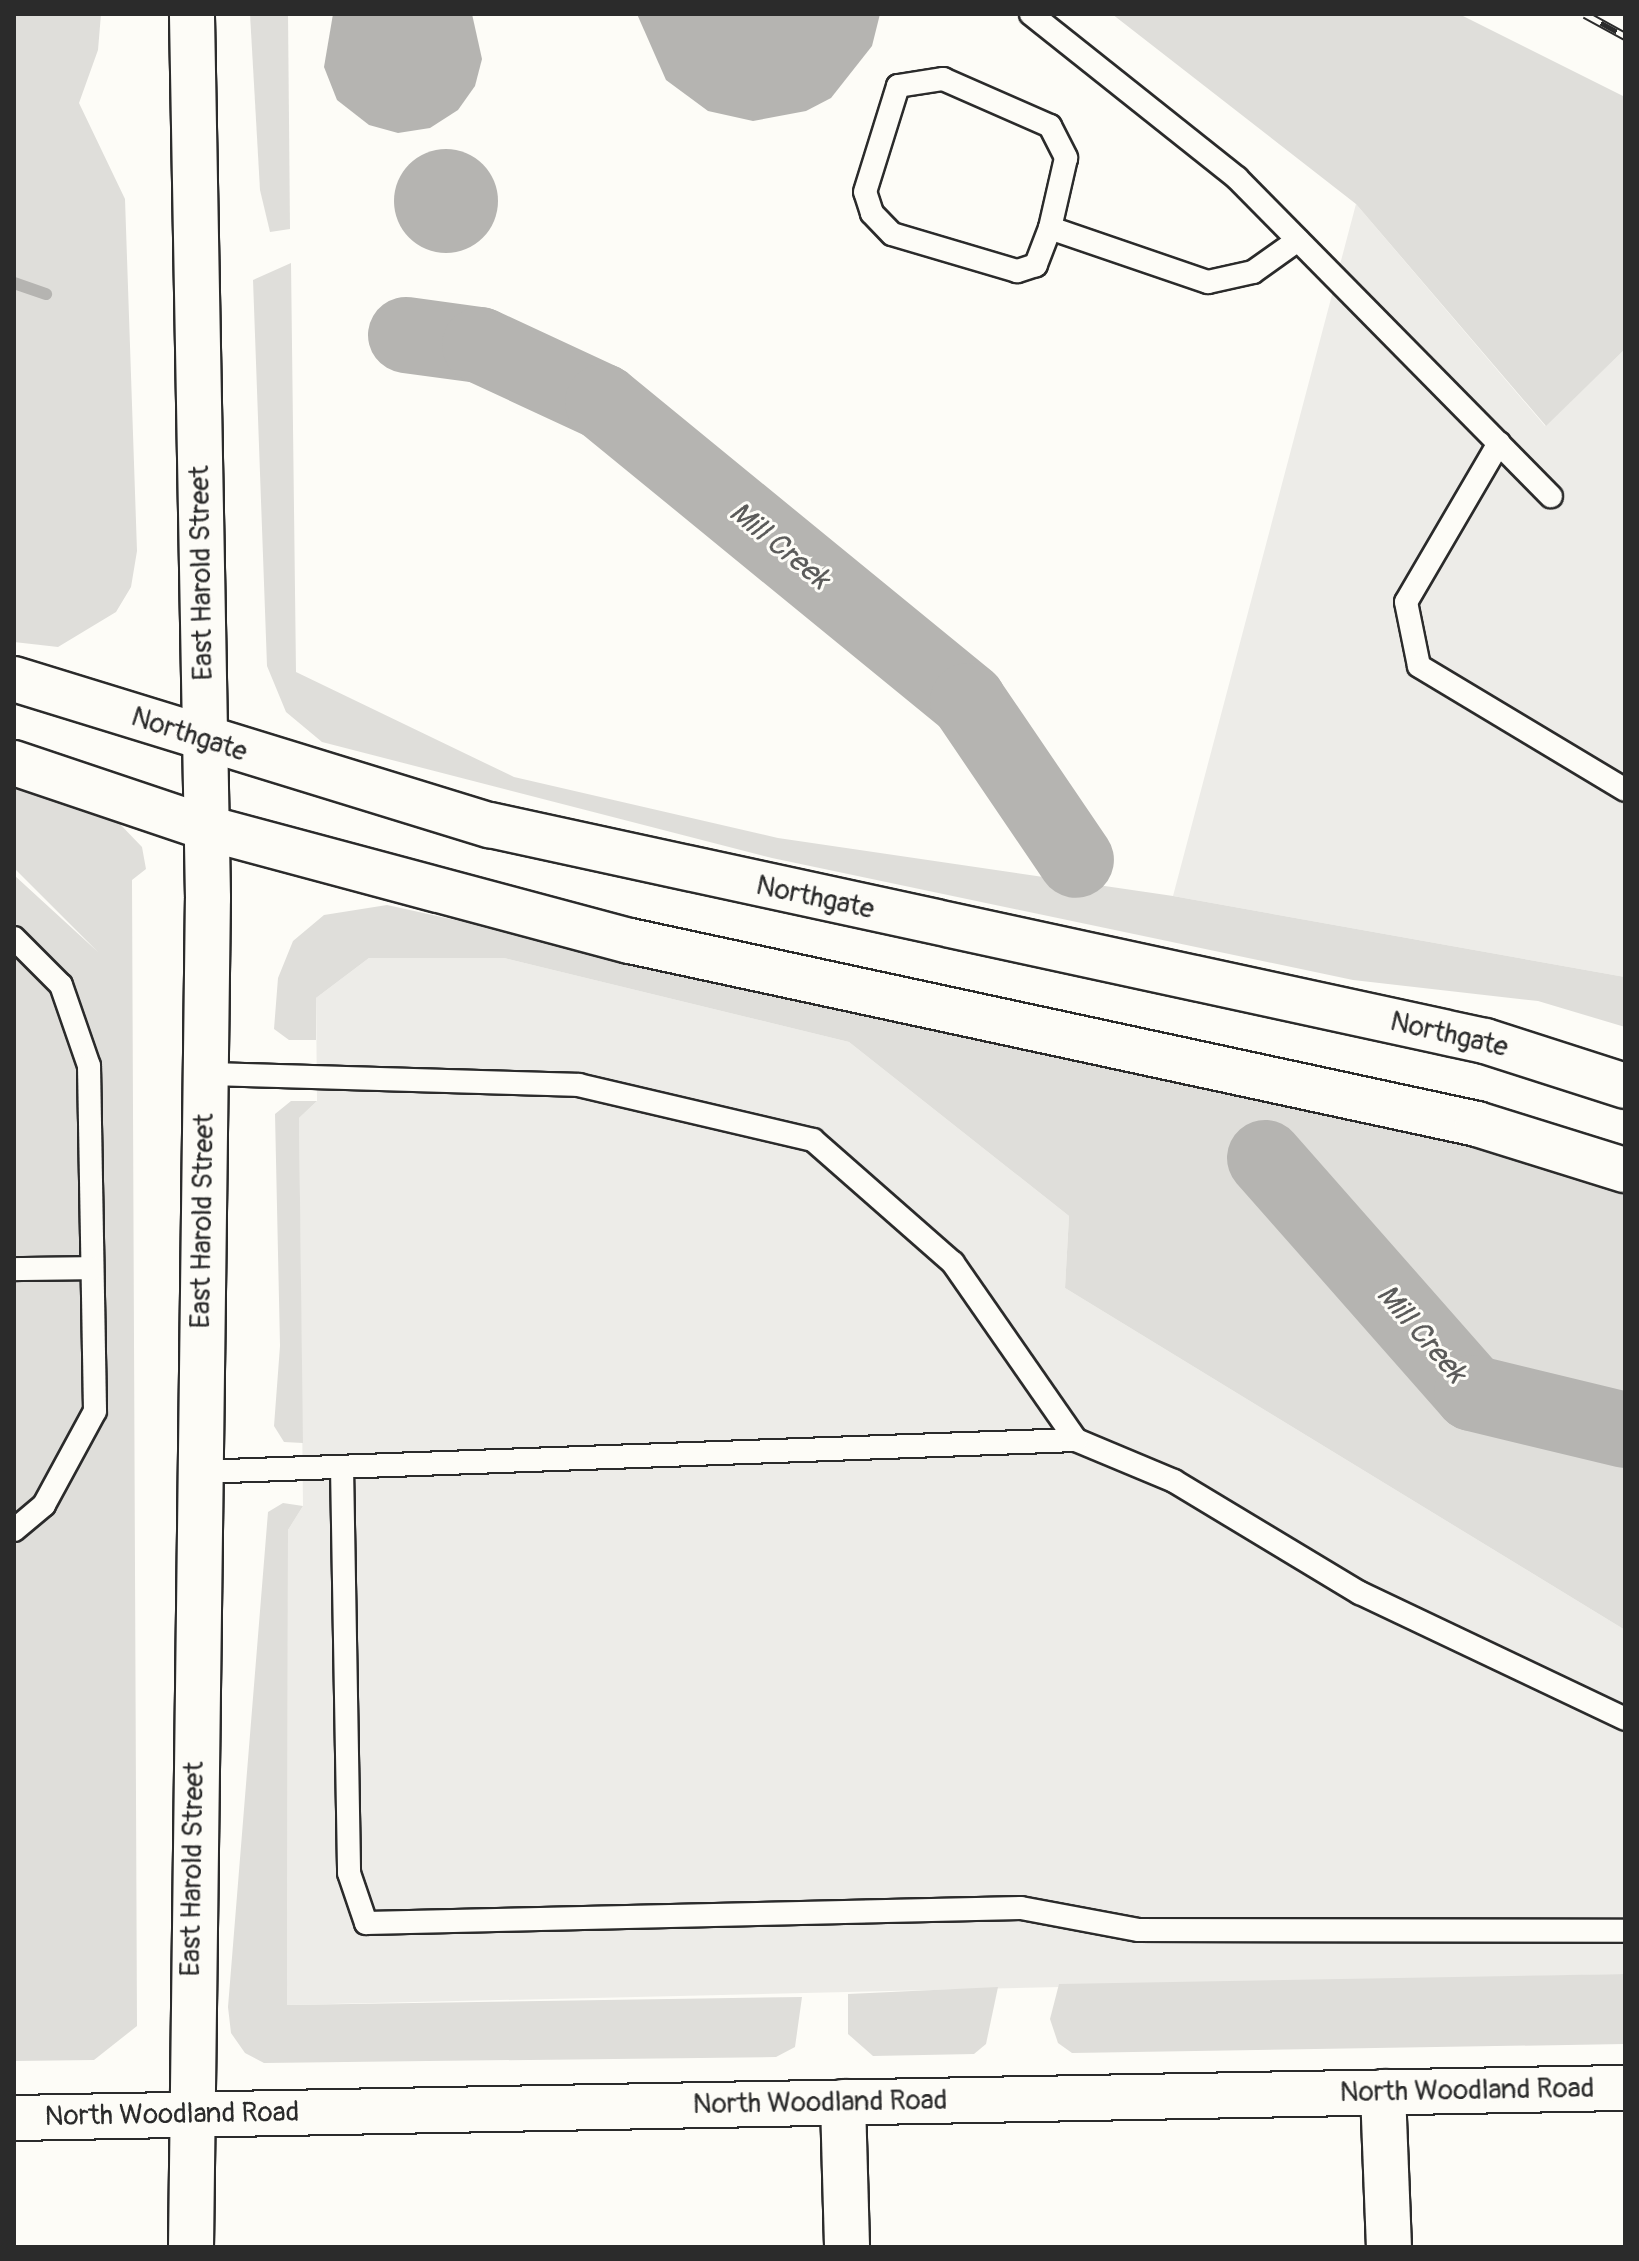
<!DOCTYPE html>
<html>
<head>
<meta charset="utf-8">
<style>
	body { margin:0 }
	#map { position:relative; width:1639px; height:2261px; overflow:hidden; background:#fdfcf7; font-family:Pangolin,sans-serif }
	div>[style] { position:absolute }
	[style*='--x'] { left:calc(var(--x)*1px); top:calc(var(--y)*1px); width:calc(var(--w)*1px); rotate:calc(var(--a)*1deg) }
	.built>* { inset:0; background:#edece8 }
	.green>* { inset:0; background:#dfdeda }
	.water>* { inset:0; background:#b5b4b1 }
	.round { border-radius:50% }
	.stream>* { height:12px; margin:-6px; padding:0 6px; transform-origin:6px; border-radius:6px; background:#b5b4b1 }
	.river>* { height:76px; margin:-38px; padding:0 38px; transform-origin:38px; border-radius:38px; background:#b5b4b1 }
	.roads { filter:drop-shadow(2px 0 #2b2b2b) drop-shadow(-2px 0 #2b2b2b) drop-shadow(0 2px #2b2b2b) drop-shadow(0 -2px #2b2b2b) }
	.service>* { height:22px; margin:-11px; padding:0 11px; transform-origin:11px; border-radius:11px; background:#fdfcf7 }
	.minor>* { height:44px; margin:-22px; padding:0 22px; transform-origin:22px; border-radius:22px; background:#fdfcf7 }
	.secondary>* { height:44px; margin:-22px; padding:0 22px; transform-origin:22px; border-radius:22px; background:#fdfcf7 }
	.rail>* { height:9px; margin-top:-4.5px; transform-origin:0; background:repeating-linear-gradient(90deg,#fdfcf7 0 18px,#2b2b2b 0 36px); box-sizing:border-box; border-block:2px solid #2b2b2b }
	span { translate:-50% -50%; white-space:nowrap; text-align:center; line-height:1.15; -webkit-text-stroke:6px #fdfcf7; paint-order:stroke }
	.street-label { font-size:28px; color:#2b2b2b }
	.water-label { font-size:30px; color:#5b5b5a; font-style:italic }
	.frame { position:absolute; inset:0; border:16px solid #2b2b2b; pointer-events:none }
</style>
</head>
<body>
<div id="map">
	<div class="built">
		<div style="clip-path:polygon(1356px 204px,1545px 426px,1625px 349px,1625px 977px,1173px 896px)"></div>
		<div style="clip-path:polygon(369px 958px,504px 958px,849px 1042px,1069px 1216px,1065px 1288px,1625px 1630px,1625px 1974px,287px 2005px,288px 1530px,303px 1506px,299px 1118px,317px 1101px,316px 998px)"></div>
	</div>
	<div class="green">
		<div style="clip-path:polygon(14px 14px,101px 14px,98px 50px,79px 103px,125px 199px,137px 551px,131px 587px,116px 612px,58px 647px,14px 642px)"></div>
		<div style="clip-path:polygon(250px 14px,288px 14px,290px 229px,270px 232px,260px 190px)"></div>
		<div style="clip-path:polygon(1112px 14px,1459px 14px,1625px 97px,1625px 349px,1546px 426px,1356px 204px)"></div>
		<div style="clip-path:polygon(291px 263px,296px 672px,514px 777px,778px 838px,1173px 896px,1625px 977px,1625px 1027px,1538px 1001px,1353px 980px,772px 858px,322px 742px,286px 712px,267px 666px,253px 280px)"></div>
		<div style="clip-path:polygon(14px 786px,116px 820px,142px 847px,146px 869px,132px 880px,137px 2026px,94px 2060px,14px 2061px,14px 875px,98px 952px,14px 868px)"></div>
		<div style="clip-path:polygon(387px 905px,1464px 1141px,1625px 1194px,1625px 1630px,1065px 1288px,1069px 1216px,849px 1042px,504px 958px,369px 958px,316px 998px,316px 1040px,289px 1040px,274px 1029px,278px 978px,293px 941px,324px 915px)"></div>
		<div style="clip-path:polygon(291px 1101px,317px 1101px,299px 1118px,303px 1443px,284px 1442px,274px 1426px,280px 1346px,275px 1114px)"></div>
		<div style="clip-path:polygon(283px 1503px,303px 1506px,288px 1530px,287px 2005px,802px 1997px,795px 2047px,776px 2057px,264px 2063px,245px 2053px,231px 2033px,228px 2007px,268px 1512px)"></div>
		<div style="clip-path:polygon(1625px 1974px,1625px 2044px,1072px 2053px,1058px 2043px,1050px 2019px,1059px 1984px)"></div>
		<div style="clip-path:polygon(998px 1987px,986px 2044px,974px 2054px,873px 2056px,848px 2034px,848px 1994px)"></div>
	</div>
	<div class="water">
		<div style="clip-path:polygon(333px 14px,472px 14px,482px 59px,475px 86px,458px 110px,430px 128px,398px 133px,369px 125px,337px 100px,324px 67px)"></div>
		<div style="clip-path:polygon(637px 14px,880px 14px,872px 46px,831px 98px,806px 111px,753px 121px,708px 111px,666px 80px)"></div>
		<div class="round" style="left:394px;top:149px;width:104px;height:104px"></div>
	</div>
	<div class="stream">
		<div style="--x:14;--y:283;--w:34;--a:19"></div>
	</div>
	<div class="river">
		<div style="--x:406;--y:335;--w:75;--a:7.7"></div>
		<div style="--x:480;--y:345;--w:136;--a:24.9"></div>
		<div style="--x:603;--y:402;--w:472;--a:39.3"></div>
		<div style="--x:968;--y:701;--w:192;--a:55.8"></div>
		<div style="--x:1265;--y:1158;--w:313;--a:48.6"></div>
		<div style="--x:1472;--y:1393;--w:157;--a:13.6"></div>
	</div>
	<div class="roads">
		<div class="service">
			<div style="--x:1031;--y:14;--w:263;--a:38.5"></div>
			<div style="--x:1237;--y:178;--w:447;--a:45.4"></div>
			<div style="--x:1050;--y:228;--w:40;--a:111"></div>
			<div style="--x:1036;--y:265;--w:20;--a:162"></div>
			<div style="--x:1017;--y:271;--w:130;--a:-163.5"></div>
			<div style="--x:892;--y:234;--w:29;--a:-134"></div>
			<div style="--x:872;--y:213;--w:22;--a:-108"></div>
			<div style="--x:865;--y:192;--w:111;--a:-72.7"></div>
			<div style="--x:898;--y:86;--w:46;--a:-8.8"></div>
			<div style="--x:943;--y:79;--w:117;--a:23.7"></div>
			<div style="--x:1050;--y:126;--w:36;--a:63"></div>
			<div style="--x:1066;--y:158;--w:72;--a:102.9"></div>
			<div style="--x:1050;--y:228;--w:167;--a:18.9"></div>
			<div style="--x:1208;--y:282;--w:46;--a:-12.5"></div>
			<div style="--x:1253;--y:272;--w:55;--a:-35.4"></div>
			<div style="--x:1499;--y:443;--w:184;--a:120.3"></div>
			<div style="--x:1406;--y:602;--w:65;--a:78.5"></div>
			<div style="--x:1419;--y:666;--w:240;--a:31"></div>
			<div style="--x:14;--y:938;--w:66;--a:45"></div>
			<div style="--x:61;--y:985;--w:86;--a:70.9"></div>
			<div style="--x:89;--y:1066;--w:345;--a:89"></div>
			<div style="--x:95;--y:1411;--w:107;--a:118.5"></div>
			<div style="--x:44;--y:1505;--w:39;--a:140"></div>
			<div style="--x:14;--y:1269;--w:78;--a:-0.7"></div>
			<div style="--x:1076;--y:1440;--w:106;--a:22.7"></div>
			<div style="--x:1174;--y:1481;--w:217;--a:31.1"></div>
			<div style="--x:1360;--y:1593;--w:293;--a:25.4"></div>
			<div style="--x:342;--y:1467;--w:406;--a:89"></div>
			<div style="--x:349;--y:1873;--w:53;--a:71.2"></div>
			<div style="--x:366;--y:1923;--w:655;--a:-1.31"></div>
			<div style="--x:1021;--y:1908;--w:120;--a:10.6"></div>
			<div style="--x:1139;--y:1930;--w:486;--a:0.1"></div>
			<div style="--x:199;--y:1472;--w:878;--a:-2.09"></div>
			<div style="--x:1076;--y:1440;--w:216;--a:-124.8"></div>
			<div style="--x:953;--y:1263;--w:186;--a:-138.7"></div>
			<div style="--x:813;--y:1140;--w:240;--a:-166.8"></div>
			<div style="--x:579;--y:1085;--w:374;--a:-178.3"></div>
		</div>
		<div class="minor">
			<div style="--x:1383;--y:2092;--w:155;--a:87.8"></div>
			<div style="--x:843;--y:2102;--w:145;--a:88.4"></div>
			<div style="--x:14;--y:2118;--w:1611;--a:-1.07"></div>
		</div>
		<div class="secondary">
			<div style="--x:14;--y:679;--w:498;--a:17.1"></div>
			<div style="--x:490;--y:825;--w:1018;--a:12.25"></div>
			<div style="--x:1485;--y:1041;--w:147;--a:17.8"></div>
			<div style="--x:14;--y:763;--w:204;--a:18.6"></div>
			<div style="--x:207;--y:828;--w:438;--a:15"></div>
			<div style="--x:630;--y:941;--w:867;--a:12.19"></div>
			<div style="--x:1477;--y:1124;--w:155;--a:17.3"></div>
			<div style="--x:191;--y:2247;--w:1349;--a:-89.28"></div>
			<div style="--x:208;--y:898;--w:884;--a:-91.04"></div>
		</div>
	</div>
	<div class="rail">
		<div style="--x:1585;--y:14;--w:46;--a:28.8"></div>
	</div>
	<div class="street-label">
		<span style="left:202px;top:573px;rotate:-91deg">East Harold Street</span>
		<span style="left:189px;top:735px;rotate:18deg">Northgate</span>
		<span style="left:815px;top:898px;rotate:12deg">Northgate</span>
		<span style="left:1449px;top:1035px;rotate:13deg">Northgate</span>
		<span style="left:203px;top:1221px;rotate:-89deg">East Harold Street</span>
		<span style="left:193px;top:1869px;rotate:-89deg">East Harold Street</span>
		<span style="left:1467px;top:2091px;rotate:-1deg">North Woodland Road</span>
		<span style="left:820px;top:2103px;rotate:-1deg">North Woodland Road</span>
		<span style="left:172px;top:2115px;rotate:-1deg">North Woodland Road</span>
	</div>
	<div class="water-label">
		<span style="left:779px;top:546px;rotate:39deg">Mill Creek</span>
		<span style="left:1421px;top:1334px;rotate:49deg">Mill Creek</span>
	</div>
	<div class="frame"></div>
</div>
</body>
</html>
